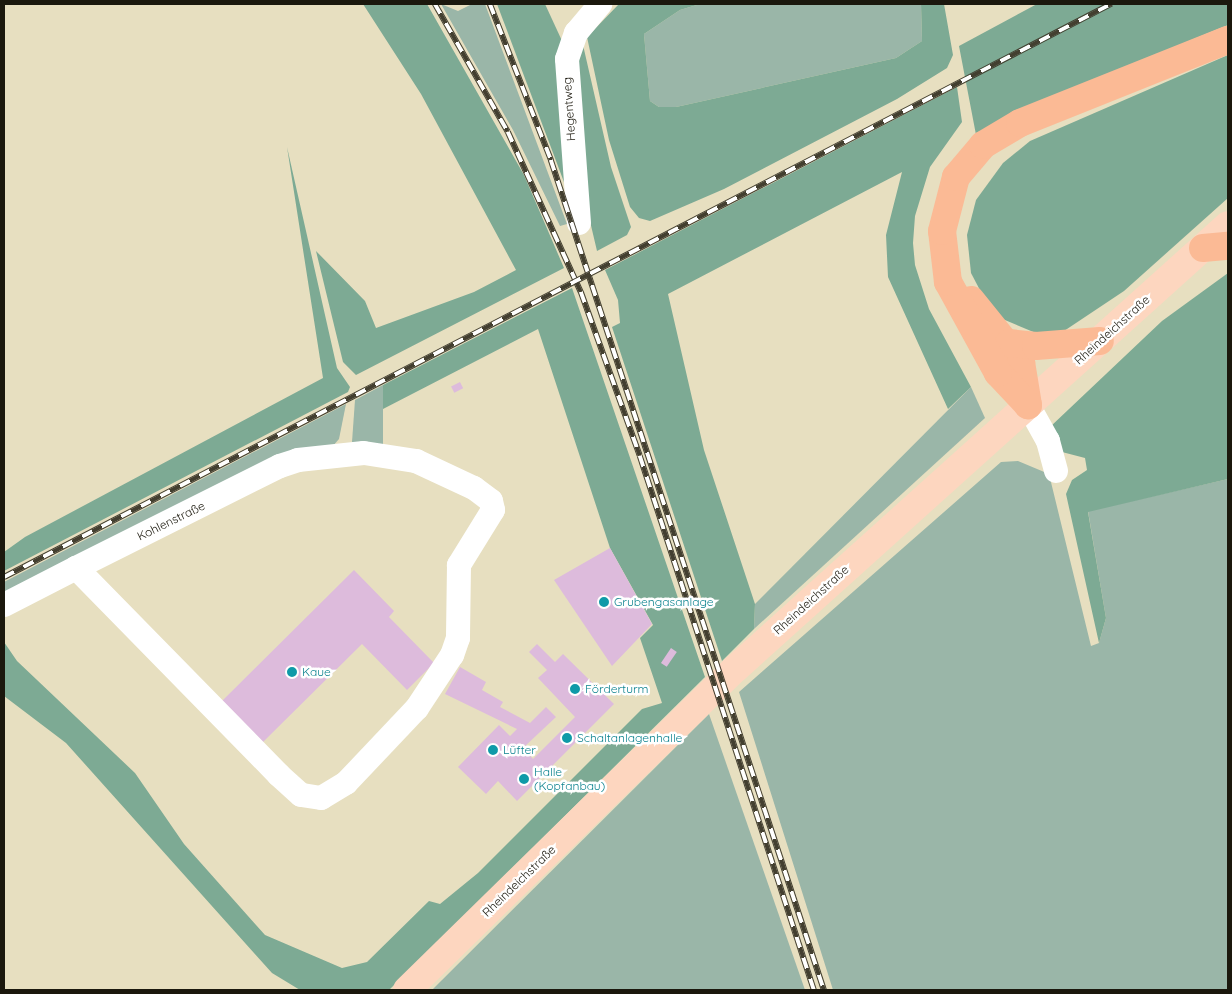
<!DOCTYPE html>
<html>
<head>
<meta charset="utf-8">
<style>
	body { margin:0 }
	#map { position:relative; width:1232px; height:994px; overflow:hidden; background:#e7dfc0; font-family:Quicksand,sans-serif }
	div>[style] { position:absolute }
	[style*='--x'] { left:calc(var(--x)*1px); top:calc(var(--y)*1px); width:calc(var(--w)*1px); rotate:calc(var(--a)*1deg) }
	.green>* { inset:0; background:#9ab6a8 }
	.forest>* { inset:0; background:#7daa94 }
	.building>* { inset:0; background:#ddbbdc; transform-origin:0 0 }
	.minor>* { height:24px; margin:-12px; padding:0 12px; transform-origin:12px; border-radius:12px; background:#fff }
	.major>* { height:28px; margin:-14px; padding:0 14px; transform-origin:14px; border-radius:14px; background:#fdd6bf }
	.highway>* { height:28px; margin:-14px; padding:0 14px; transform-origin:14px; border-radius:14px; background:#fbba95 }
	.rail>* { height:5.5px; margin-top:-2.75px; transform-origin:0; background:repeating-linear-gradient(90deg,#fff 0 11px,#433f30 0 22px); box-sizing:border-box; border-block:1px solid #433f30 }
	.dots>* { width:14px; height:14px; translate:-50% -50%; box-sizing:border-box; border:2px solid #fff; border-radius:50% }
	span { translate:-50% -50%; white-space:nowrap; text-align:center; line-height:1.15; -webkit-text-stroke:5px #fff; paint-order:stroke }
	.street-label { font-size:12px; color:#1b180d }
	.culture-label { font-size:12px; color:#0d838f }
	.left { translate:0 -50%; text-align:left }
	.frame { position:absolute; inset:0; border:5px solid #1b180d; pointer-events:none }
</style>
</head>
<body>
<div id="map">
	<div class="green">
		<div style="clip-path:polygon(441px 4px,458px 11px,472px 4px,485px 4px,567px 224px,560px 226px,513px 130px)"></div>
		<div style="clip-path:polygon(700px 4px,921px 4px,922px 41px,896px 58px,676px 107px,659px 107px,650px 101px,644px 34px,680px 10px)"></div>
		<div style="clip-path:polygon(383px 385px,383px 447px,352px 442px,355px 400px)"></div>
		<div style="clip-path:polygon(971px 387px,985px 418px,754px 629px,755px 604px)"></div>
		<div style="clip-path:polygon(346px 404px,339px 439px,332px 447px,4px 599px,4px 582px)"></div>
		<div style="clip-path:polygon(1018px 461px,1049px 474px,1091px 646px,1099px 643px,1106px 618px,1088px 511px,1228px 479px,1228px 990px,833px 990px,739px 692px,1001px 462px)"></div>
		<div style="clip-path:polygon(709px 714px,805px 990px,432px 990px)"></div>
	</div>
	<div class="forest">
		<div style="clip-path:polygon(363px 4px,427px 4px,524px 175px,564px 268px,356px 375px,343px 362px,316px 251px,365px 301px,376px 328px,474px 292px,516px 270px,421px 94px)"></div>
		<div style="clip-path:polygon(497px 4px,545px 4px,563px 43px,573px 206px)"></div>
		<div style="clip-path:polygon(619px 4px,700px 4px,680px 10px,644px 34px,650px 101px,659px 107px,676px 107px,896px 58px,922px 41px,921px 4px,944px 4px,953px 55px,947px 68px,897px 99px,724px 189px,650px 221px,639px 218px,630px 207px,609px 140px,587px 37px)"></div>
		<div style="clip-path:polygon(1037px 4px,1228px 4px,1228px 25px,1111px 73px,977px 140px,959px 46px)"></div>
		<div style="clip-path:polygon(583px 45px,611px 167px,631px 227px,627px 235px,597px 251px,589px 217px,577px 67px)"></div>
		<div style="clip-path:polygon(1228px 55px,1228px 198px,1124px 291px,1061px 333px,1043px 336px,993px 315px,971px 273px,967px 235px,976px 200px,1003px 163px,1030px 141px)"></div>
		<div style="clip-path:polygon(957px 87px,962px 122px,930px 167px,915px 216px,913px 243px,915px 265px,929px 309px,971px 387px,948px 409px,888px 277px,886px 235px,902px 172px,668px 294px,704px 450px,755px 604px,754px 629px,722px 661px,612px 327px,620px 323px,618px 300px,605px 270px)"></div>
		<div style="clip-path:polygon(287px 147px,337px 368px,350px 387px,348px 392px,4px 571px,4px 552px,25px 537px,323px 378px)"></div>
		<div style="clip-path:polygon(1228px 273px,1228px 479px,1088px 512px,1106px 618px,1099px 643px,1066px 494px,1072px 480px,1087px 470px,1085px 458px,1062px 452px,1050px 427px,1162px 321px)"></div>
		<div style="clip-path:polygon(572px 288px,705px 677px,389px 990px,300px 990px,272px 973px,66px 743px,4px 696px,4px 642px,17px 661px,135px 773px,184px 844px,265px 935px,342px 968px,367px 962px,429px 901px,440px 904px,478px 873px,642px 709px,662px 703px,640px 638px,653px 625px,610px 548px,538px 329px,383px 409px,383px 385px)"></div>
	</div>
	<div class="building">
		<div style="left:460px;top:382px;width:7px;height:10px;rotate:63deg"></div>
		<div style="clip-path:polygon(610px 548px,652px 624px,612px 666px,554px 580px)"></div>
		<div style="clip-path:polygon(354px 570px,394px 611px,389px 617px,434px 663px,407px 690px,362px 644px,263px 742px,222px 701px)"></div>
		<div style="clip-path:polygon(537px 644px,555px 662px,563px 654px,614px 704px,517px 801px,498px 781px,486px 794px,458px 767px,499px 725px,510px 736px,517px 729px,445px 694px,460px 667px,486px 682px,482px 690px,503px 702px,500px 707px,530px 723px,546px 707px,556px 717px,523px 748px,533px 759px,575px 717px,538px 678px,547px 670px,529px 652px)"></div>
		<div style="left:671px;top:648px;width:7px;height:18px;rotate:34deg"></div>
	</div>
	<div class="minor">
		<div style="--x:579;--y:223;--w:164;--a:-94.2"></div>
		<div style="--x:567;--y:59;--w:28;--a:-71"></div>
		<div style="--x:576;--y:33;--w:38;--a:-50"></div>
		<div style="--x:1028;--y:405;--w:41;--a:60.9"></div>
		<div style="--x:1048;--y:441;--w:31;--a:75"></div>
		<div style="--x:4;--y:605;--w:81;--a:-27.2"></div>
		<div style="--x:76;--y:568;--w:228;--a:-26.6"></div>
		<div style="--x:280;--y:466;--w:19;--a:-18"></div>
		<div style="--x:298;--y:460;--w:66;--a:-6.1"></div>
		<div style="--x:364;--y:453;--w:53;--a:8.7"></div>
		<div style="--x:416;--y:461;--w:64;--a:25"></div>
		<div style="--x:474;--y:488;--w:21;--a:37"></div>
		<div style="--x:491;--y:501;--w:9;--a:77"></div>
		<div style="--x:493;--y:510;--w:65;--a:121.7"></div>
		<div style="--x:459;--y:565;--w:73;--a:90.8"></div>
		<div style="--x:458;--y:638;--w:18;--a:109"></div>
		<div style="--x:452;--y:655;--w:64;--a:123.4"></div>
		<div style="--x:417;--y:708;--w:103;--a:133.4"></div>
		<div style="--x:346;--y:783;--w:29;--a:149"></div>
		<div style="--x:321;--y:798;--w:20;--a:-171"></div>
		<div style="--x:301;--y:795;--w:30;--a:-138"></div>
		<div style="--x:279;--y:775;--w:290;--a:-134.4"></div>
	</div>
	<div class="major">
		<div style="--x:407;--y:990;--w:459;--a:-44.4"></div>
		<div style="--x:735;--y:669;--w:663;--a:-42.01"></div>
	</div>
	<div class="highway">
		<div style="--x:1203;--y:248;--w:25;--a:-5"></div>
		<div style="--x:971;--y:300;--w:80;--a:51.1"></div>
		<div style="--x:1021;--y:362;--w:44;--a:80.8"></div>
		<div style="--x:1009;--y:343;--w:27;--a:6"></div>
		<div style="--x:1036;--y:346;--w:64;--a:-4.5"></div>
		<div style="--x:1028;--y:405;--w:44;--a:-133.2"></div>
		<div style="--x:998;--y:373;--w:104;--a:-118.8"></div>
		<div style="--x:948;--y:282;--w:51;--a:-96.7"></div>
		<div style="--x:942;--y:231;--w:56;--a:-75.5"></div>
		<div style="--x:956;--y:177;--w:42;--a:-49.8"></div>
		<div style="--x:983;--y:145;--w:43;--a:-30.7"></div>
		<div style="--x:1020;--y:123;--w:224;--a:-21.8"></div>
	</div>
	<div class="rail">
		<div style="--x:435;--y:4;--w:147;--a:60.3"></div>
		<div style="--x:508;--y:132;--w:176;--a:65.5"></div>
		<div style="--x:581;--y:292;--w:174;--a:70.2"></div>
		<div style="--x:640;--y:456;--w:562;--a:71.95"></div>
		<div style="--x:490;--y:4;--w:168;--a:68.6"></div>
		<div style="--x:551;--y:160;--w:874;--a:71.79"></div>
		<div style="--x:4;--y:577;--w:1247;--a:-27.37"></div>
	</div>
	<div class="dots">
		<div style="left:604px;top:602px;background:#0f9aa8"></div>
		<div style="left:292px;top:672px;background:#0f9aa8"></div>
		<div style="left:575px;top:689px;background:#0f9aa8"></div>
		<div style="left:567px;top:738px;background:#0f9aa8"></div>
		<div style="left:493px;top:750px;background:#0f9aa8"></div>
		<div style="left:524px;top:779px;background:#0f9aa8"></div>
	</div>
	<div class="street-label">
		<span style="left:569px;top:109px;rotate:-94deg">Hegentweg</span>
		<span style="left:1112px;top:330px;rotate:-42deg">Rheindeichstraße</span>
		<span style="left:171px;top:521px;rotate:-26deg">Kohlenstraße</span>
		<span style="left:811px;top:600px;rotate:-42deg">Rheindeichstraße</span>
		<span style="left:519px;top:881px;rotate:-44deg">Rheindeichstraße</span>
	</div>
	<div class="culture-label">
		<span class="left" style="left:614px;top:602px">Grubengasanlage</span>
		<span class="left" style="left:302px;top:672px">Kaue</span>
		<span class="left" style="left:585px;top:689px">Förderturm</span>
		<span class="left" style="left:577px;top:738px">Schaltanlagenhalle</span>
		<span class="left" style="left:503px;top:750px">Lüfter</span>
		<span class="left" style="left:534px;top:779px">Halle<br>(Kopfanbau)</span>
	</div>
	<div class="frame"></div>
</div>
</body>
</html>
